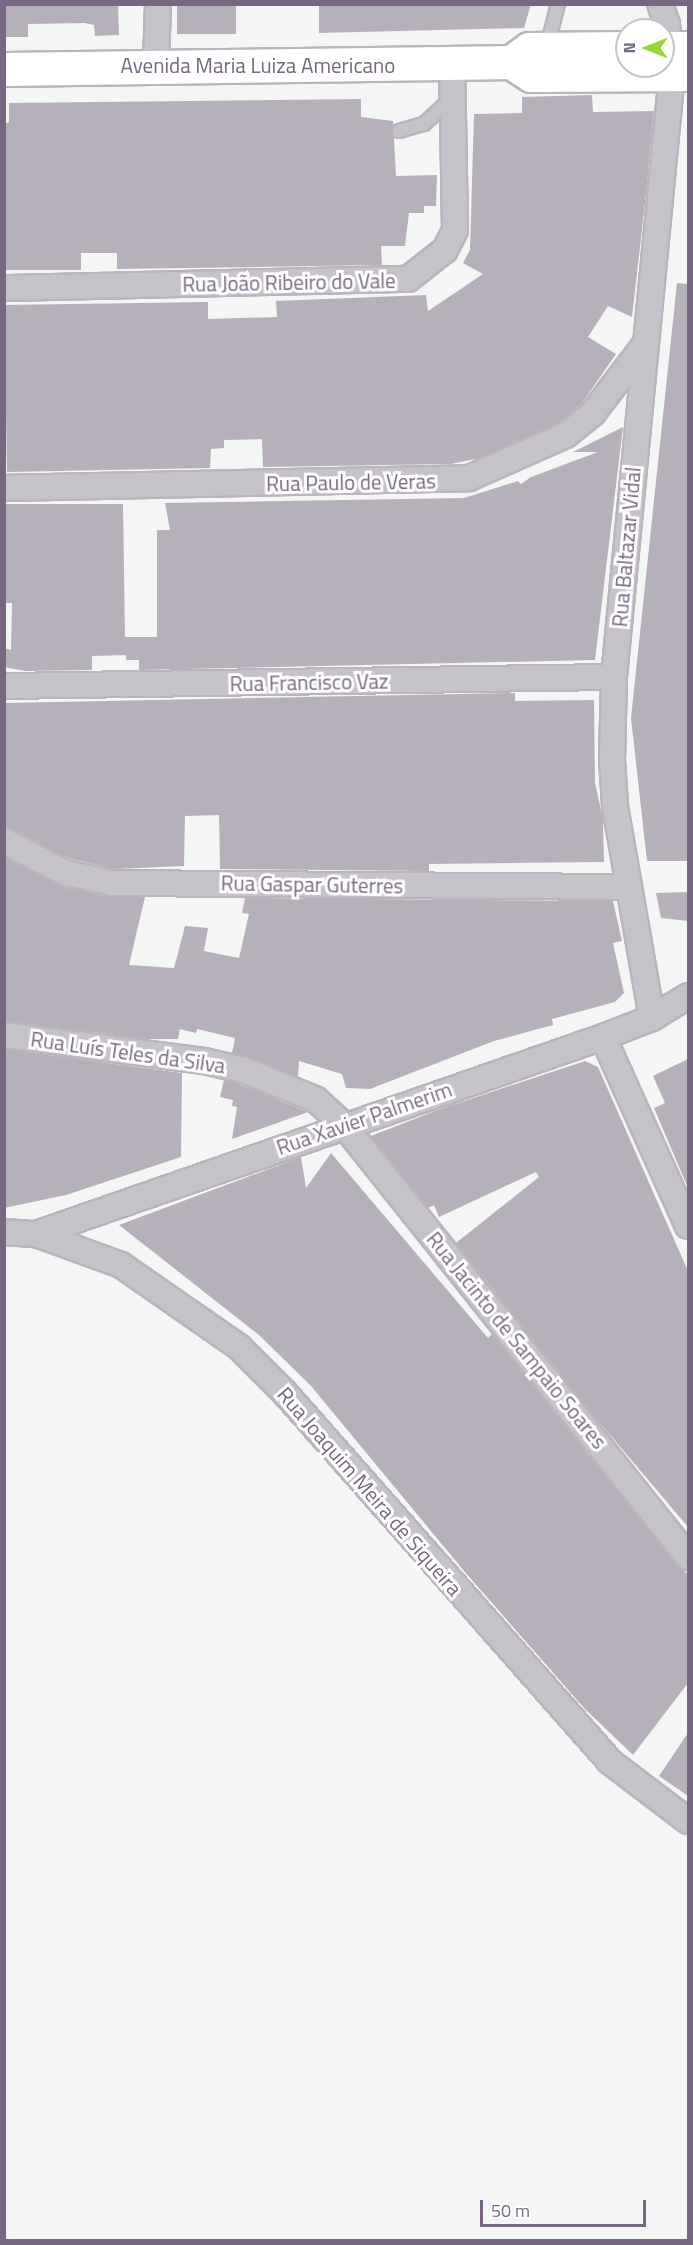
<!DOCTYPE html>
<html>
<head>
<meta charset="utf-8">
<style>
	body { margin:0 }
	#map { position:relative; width:693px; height:2245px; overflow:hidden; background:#f3f6f4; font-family:"Titillium Web",sans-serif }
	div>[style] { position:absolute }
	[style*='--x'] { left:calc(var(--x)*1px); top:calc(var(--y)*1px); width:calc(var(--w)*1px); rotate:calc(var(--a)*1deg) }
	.building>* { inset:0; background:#b6b0ba; transform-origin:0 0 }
	.roads { filter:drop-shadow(2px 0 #bab5bd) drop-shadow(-2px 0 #bab5bd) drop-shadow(0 2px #bab5bd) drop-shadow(0 -2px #bab5bd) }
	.lane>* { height:12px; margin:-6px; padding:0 6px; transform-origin:6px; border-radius:6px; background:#c6c2c9 }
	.street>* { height:24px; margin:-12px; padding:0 12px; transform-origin:12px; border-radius:12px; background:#c6c2c9 }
	.secondary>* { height:33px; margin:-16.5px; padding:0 16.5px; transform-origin:16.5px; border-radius:16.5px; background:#fff }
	span { translate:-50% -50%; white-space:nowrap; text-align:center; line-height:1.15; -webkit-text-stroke:6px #fff; paint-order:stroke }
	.street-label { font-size:21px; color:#776782 }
	.frame { position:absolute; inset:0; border:6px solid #776782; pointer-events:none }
	.north { position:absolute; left:615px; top:18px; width:60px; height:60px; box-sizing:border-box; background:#fff; border:2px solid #c9c2cd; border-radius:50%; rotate:270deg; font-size:16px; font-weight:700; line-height:24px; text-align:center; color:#776782 }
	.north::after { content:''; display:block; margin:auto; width:21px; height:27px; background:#98d732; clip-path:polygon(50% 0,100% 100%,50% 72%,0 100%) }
	.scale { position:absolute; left:480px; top:2200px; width:166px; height:27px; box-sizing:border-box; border:3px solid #776782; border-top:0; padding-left:8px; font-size:18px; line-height:21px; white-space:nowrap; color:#776782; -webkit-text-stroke:4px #fff; paint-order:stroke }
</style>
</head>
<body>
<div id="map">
	<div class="building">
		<div style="clip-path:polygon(4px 4px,118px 4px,119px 35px,95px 36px,94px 25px,85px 23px,28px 24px,28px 37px,4px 37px)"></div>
		<div style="left:177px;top:4px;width:59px;height:30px"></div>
		<div style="clip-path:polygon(319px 4px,531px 4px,524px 28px,319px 33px)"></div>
		<div style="clip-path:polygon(592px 95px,593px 112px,654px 111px,646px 194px,632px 317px,608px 306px,588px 337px,616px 354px,582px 403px,558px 423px,480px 458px,451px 464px,263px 467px,262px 439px,224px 440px,224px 448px,211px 449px,210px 468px,7px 472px,4px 305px,208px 302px,208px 319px,277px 317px,276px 301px,426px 295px,428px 311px,483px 274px,463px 263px,470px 250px,474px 114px,522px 113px,522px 97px)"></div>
		<div style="clip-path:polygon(361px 99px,361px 117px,393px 121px,396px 176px,437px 175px,436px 206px,424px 206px,424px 213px,409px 213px,405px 246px,381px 246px,382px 265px,117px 269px,117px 253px,81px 253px,81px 270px,4px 270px,4px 124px,9px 122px,9px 103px)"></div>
		<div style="clip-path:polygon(677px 283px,688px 284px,688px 861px,647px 861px,631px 718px)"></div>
		<div style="clip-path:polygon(623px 427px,595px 660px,139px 670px,139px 660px,126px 660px,126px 655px,92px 656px,92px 670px,25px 671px,4px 667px,4px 648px,11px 650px,12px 603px,4px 603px,4px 504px,123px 504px,125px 637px,157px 637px,157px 530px,170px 530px,165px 503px,464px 498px,518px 481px,521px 484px,531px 477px,598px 452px,573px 452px)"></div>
		<div style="clip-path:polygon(515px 693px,515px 701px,594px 700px,595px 783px,603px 819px,604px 862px,429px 864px,429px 871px,220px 869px,219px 815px,185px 816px,184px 866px,115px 869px,71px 859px,4px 827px,4px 703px)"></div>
		<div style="clip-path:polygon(4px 857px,63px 887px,110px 897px,145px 897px,129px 965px,174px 968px,185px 926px,208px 928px,204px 951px,239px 958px,249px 914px,242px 913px,245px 898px,613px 901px,622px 941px,613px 943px,624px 993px,615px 1002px,552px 1019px,553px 1025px,494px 1041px,370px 1089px,346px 1088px,342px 1074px,299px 1061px,298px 1077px,232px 1053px,235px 1038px,197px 1029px,196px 1033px,180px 1029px,178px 1039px,146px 1039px,4px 1021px)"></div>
		<div style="clip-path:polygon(688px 892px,688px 921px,661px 918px,656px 893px)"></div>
		<div style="clip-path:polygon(4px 1049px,182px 1073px,181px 1157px,66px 1195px,4px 1208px)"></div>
		<div style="clip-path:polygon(688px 1059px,688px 1188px,654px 1108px,665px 1103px,653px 1076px)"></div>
		<div style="clip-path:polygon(585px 1061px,598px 1067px,688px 1271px,688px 1527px,595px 1417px,456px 1243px,539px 1177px,536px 1172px,439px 1217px,434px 1205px,428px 1208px,371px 1136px,440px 1109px)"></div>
		<div style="clip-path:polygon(224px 1080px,239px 1084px,308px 1112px,232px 1139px,237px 1107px,232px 1106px,233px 1100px,220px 1097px)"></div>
		<div style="clip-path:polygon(331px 1153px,488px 1338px,492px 1334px,677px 1566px,688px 1574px,688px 1683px,633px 1755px,584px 1708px,464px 1571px,311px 1386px,259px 1335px,119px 1225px,301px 1157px,306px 1188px)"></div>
		<div style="clip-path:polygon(688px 1733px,688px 1796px,659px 1776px)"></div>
	</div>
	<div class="roads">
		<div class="lane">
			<div style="--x:547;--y:47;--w:44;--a:-75.7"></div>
			<div style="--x:399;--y:131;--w:26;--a:-16"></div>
			<div style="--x:424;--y:124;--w:38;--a:-43"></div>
		</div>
		<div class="street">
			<div style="--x:156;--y:64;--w:60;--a:-88.1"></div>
			<div style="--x:4;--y:288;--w:404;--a:-1.3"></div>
			<div style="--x:408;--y:279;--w:47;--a:-38.1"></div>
			<div style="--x:445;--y:250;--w:22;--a:-63"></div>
			<div style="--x:455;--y:230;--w:167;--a:-91"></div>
			<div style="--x:4;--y:488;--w:465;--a:-1.2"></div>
			<div style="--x:469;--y:478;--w:106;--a:-23.9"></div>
			<div style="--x:566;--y:435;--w:35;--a:-39"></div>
			<div style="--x:593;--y:413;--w:84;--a:-52.7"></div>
			<div style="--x:4;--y:686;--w:610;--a:-0.85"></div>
			<div style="--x:4;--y:841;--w:70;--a:27.3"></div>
			<div style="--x:66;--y:873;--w:48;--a:12"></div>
			<div style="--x:113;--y:883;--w:515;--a:0.45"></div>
			<div style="--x:652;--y:1018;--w:216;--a:-99.9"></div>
			<div style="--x:615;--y:805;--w:45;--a:-93.8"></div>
			<div style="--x:612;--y:760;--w:83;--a:-88.6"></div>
			<div style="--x:614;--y:677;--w:606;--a:-84.51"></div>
			<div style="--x:672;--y:74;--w:50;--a:-95.7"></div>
			<div style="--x:667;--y:24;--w:21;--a:-109"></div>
			<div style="--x:4;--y:1035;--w:202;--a:7.4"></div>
			<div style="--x:204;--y:1061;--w:40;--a:13"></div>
			<div style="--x:243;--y:1070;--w:78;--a:21.9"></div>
			<div style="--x:315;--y:1099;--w:38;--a:42"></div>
			<div style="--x:343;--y:1124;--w:554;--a:51.45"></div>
			<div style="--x:603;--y:1037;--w:207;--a:65.8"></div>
			<div style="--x:4;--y:1232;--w:32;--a:4"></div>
			<div style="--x:36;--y:1234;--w:90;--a:20"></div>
			<div style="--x:121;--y:1265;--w:144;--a:34.8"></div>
			<div style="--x:239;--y:1347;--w:65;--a:45"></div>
			<div style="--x:285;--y:1393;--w:490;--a:48.6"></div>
			<div style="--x:609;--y:1761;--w:99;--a:37.2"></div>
			<div style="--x:36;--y:1234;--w:600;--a:-19.16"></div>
			<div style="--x:603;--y:1037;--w:53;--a:-21.2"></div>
			<div style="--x:652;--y:1018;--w:42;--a:-31.4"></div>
		</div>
		<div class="secondary">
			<div style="--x:663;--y:48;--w:25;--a:0"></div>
			<div style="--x:511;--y:62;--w:22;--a:-36"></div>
			<div style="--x:529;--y:49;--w:98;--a:-0.6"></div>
			<div style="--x:4;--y:69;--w:507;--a:-0.79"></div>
			<div style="--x:511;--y:62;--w:24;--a:33"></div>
			<div style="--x:531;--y:75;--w:157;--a:-0.4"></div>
		</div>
	</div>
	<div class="street-label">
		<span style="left:258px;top:65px">Avenida Maria Luiza Americano</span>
		<span style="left:289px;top:282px;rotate:-1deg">Rua João Ribeiro do Vale</span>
		<span style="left:351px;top:482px;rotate:-1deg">Rua Paulo de Veras</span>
		<span style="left:626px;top:547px;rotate:-85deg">Rua Baltazar Vidal</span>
		<span style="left:309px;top:682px;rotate:-1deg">Rua Francisco Vaz</span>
		<span style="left:312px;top:884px;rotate:1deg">Rua Gaspar Guterres</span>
		<span style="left:128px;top:1052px;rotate:8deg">Rua Luís Teles da Silva</span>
		<span style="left:364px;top:1118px;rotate:-19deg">Rua Xavier Palmerim</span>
		<span style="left:517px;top:1340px;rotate:51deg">Rua Jacinto de Sampaio Soares</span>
		<span style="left:370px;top:1491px;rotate:49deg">Rua Joaquim Meira de Siqueira</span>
	</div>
	<div class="frame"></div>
	<div class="north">N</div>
	<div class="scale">50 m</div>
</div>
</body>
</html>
